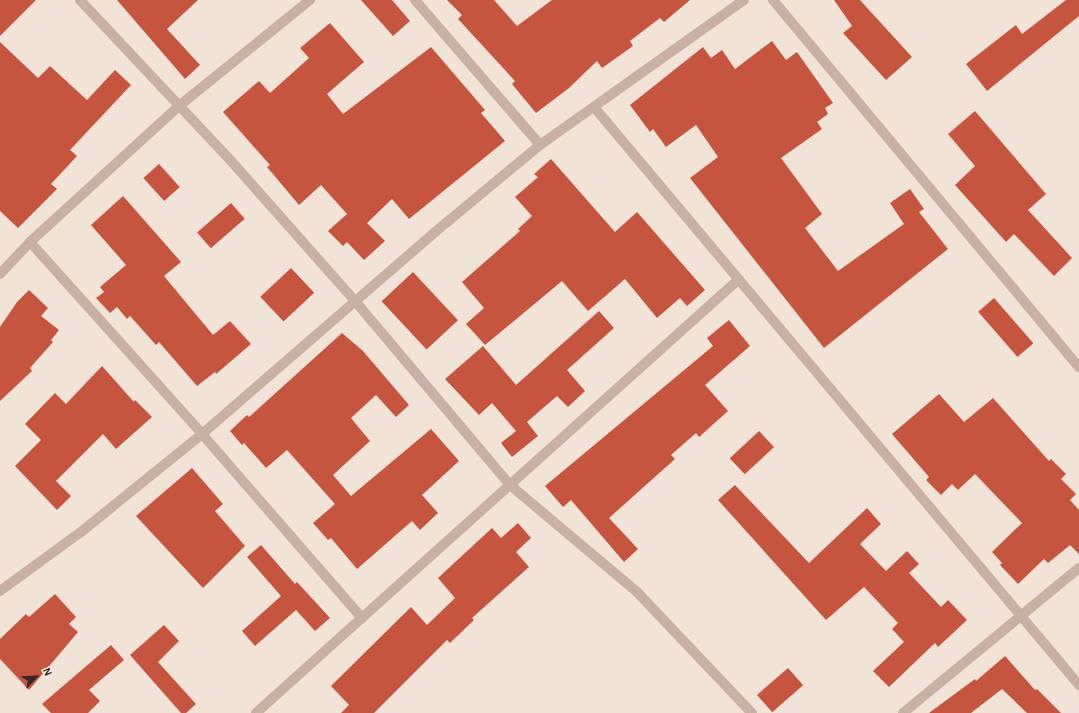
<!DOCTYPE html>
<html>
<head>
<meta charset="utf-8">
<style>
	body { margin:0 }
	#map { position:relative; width:1079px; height:713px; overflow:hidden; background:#f1e3d7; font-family:"Alegreya Sans",sans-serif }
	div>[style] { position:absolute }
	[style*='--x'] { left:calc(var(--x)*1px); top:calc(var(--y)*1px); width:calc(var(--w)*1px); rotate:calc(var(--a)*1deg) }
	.building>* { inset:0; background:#c65540; transform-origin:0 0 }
	.minor>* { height:10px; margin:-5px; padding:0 5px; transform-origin:5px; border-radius:5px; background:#c8b1a4 }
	span { translate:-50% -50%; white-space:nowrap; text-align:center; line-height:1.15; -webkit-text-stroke:4px #f9ede3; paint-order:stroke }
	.north { position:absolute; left:16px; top:657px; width:40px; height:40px; -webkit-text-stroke:3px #f9ede3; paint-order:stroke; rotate:66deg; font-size:11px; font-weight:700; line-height:16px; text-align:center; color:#342925 }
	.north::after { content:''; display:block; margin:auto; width:14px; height:18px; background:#342925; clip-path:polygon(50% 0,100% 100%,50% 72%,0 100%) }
</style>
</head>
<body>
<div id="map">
	<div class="building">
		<div style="clip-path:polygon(0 0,36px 0,0 36px)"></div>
		<div style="clip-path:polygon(117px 0,198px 0,167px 29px,200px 65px,185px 79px)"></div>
		<div style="clip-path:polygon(361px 0,392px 0,410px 21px,393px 36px)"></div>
		<div style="clip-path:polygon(447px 0,494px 0,517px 26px,552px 0,690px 0,664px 22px,660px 18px,630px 41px,633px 46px,602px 68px,597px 61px,569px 88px,536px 113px,512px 84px,515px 81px,458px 19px,462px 15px)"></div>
		<div style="clip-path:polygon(834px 0,860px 0,912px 57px,886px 80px,843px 33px,852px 26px)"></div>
		<div style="clip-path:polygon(1066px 0,1079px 0,1079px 16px,987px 91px,966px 64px,1016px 25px,1022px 34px)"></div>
		<div style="clip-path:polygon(330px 23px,364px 62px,327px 94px,343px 114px,431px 47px,485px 110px,481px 113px,505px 141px,409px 219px,392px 199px,367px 223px,385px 241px,364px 260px,347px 242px,343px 246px,328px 231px,347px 214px,321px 185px,299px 205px,267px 167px,270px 165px,223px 112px,259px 81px,270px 93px,309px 58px,300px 48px)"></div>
		<div style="clip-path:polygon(772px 41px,786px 60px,797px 52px,833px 103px,825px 108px,828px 114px,817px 122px,822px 129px,781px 158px,822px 214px,805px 228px,838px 271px,904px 224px,890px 203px,910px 189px,924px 209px,919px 212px,948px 249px,824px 348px,690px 178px,718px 157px,696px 125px,666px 147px,653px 129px,650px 132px,630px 105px,703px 47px,711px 58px,722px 50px,735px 69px)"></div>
		<div style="clip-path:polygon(0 42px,38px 78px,50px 66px,87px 100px,115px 70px,131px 85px,70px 150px,77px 156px,51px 184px,57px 189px,18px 228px,0 211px)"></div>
		<div style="clip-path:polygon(975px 111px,1046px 194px,1028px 210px,1072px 258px,1054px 276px,1014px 234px,1006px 242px,955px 185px,975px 166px,948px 134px)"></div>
		<div style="clip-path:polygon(551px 159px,615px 232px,637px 212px,705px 290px,687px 306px,680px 298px,657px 318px,625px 279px,588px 311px,562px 281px,485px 345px,466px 324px,484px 308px,462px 282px,520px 231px,518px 229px,532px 216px,515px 197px,538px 177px,534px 174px)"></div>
		<div style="left:159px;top:164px;width:31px;height:21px;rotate:48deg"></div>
		<div style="clip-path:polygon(123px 196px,181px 262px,164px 276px,213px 335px,230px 321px,251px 344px,216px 374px,215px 372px,197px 386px,159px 342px,156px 345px,130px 316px,127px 319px,117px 307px,110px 313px,96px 298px,104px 292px,100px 287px,126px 265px,91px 225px)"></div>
		<div style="left:231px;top:203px;width:21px;height:45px;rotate:49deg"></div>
		<div style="left:291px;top:268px;width:34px;height:42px;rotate:47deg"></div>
		<div style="left:413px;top:272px;width:66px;height:43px;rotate:47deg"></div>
		<div style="clip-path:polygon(29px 290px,48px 308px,41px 316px,59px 330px,51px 340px,53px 342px,30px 368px,32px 371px,0 401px,0 327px,17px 302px)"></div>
		<div style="left:994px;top:298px;width:60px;height:21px;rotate:49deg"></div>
		<div style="clip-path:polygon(599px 311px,614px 328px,567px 370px,585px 391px,568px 407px,557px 396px,527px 422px,538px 436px,512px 457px,501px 443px,516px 431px,492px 403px,479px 415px,445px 379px,483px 346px,516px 385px)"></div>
		<div style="clip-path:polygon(729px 320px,750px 346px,705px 385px,728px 411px,699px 437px,696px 433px,671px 455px,675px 459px,609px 518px,638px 549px,624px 562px,571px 500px,563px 507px,545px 486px,713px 346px,707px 338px)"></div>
		<div style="clip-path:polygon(342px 333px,363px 351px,409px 405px,396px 417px,376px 395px,351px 418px,370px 441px,333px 475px,351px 496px,431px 429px,459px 461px,422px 495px,438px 513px,420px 530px,412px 521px,357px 569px,331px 538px,328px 540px,313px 523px,335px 504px,287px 450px,266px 468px,244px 443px,242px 445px,230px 431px,247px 415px,249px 417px)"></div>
		<div style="clip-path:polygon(102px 366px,134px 402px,135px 400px,152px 417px,116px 449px,103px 434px,56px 481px,71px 496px,57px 510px,15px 466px,41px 440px,25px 424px,55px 393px,66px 404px)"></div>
		<div style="clip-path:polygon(939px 394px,964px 422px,993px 398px,1049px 461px,1051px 459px,1066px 474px,1061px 479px,1076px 494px,1070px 500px,1079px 510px,1079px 554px,1070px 545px,1048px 563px,1044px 559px,1018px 584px,1000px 565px,1002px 563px,992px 552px,1022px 523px,975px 474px,958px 490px,952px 484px,941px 495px,926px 480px,929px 477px,892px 434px)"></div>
		<div style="left:759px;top:431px;width:22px;height:40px;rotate:47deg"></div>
		<div style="clip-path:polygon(192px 468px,223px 504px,215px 511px,245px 546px,203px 588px,136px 516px)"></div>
		<div style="clip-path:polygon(735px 485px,809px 563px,867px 508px,881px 524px,860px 544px,886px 571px,907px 551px,919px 564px,909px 573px,941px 607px,948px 600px,967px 620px,938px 647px,935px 643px,889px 687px,873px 671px,904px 642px,892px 629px,898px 623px,864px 587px,826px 620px,718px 500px)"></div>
		<div style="clip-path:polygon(518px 523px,531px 538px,516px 552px,529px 567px,472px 618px,474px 620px,450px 643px,447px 640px,374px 713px,341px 713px,349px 705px,331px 686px,411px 607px,427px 625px,455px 598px,438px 578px,492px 528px,501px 538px)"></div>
		<div style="clip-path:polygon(261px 545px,295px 584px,297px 582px,330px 618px,315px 631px,296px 610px,255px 646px,242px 631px,281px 596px,247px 557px)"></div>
		<div style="clip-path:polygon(55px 594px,76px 617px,69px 624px,78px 632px,29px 690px,0 659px,0 639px,26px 614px,29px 617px)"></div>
		<div style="clip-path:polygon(164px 625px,179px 641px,158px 662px,196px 704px,186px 713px,181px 713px,130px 655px)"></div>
		<div style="clip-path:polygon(111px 645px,124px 660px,89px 690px,100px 701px,88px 713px,51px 713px,42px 704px)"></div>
		<div style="clip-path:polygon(1005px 656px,1035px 690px,1037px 689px,1061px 713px,1027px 713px,1002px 689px,971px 713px,929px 713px,975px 679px,976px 681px)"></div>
		<div style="left:788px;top:668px;width:23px;height:41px;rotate:49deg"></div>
	</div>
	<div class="minor">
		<div style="--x:80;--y:0;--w:222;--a:46.8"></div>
		<div style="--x:232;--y:162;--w:186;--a:48.5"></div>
		<div style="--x:355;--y:301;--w:241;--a:49.9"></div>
		<div style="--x:510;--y:485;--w:166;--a:40.1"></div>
		<div style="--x:637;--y:592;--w:167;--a:46.5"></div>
		<div style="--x:415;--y:0;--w:191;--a:49.2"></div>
		<div style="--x:773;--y:0;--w:478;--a:50.2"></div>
		<div style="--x:594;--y:107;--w:755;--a:50"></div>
		<div style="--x:30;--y:242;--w:258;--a:48.1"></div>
		<div style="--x:202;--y:434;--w:244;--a:49"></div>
		<div style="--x:0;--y:274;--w:44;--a:-46.8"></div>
		<div style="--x:30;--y:242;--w:202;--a:-42.4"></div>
		<div style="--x:179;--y:106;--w:169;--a:-39"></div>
		<div style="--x:0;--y:591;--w:100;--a:-36.1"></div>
		<div style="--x:81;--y:532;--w:156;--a:-39"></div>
		<div style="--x:202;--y:434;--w:323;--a:-40.9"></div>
		<div style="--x:446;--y:223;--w:122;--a:-39.7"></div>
		<div style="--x:540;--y:145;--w:250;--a:-35.4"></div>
		<div style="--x:256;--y:713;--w:649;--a:-41.94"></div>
		<div style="--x:903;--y:713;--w:228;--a:-39.5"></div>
	</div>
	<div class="north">N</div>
</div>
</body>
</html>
